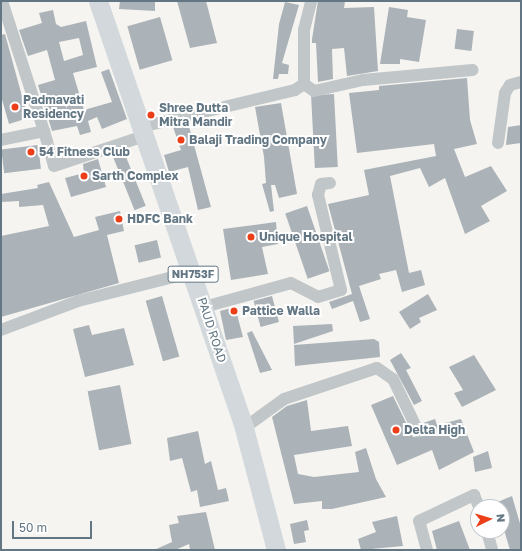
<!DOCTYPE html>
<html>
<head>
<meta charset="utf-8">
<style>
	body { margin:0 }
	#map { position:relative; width:522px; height:551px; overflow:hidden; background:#f5f4f0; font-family:"Golos Text",sans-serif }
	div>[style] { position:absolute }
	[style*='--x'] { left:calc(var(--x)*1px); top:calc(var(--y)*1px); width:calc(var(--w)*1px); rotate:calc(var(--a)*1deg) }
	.building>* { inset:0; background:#abb3b8; transform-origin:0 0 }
	.street>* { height:12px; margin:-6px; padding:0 6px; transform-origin:6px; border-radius:6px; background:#c1c6c8 }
	.primary>* { height:19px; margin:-9.5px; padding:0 9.5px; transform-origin:9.5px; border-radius:9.5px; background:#d2d8dc }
	.dots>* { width:11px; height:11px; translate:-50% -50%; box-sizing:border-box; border:2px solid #fff; border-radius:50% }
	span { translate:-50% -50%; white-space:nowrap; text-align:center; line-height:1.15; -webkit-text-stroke:4px #fff; paint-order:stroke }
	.shield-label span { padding:1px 3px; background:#fff; border:1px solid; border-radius:3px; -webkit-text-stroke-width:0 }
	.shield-label { font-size:11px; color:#627683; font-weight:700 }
	.poi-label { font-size:12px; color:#627683; font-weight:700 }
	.left { translate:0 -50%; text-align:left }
	.street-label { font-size:12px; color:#627683 }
	.frame { position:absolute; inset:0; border:2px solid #627683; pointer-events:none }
	.north { position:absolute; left:470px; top:499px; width:40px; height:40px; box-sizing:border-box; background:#fff; border:1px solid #c0c8cd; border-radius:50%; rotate:85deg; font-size:11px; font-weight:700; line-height:16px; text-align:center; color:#627683 }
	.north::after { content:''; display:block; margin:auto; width:14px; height:18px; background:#ec3e18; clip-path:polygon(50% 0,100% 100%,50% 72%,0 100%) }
	.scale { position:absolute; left:12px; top:521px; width:80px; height:18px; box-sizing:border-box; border:2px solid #627683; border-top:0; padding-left:5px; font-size:12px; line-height:14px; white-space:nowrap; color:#627683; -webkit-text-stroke:3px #fff; paint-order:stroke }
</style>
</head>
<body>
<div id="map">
	<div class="building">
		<div style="clip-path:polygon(120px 1px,155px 1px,155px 11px,119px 9px)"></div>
		<div style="clip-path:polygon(177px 1px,206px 1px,217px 43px,190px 48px)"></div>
		<div style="clip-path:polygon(318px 1px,345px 1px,344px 8px,374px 7px,378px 71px,347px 76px,344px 48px,332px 49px,333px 79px,318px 82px,316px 43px,312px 43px,312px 39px)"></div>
		<div style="clip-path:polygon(285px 2px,299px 5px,282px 63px,289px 65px,288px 74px,279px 74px,278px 79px,273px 79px,279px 24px)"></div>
		<div style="clip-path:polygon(389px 7px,408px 10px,407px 17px,426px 20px,419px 62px,400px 59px,400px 64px,380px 64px)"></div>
		<div style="clip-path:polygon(evenodd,53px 10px,56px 24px,61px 27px,86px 21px,97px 67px,73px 73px,84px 110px,112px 102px,101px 72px,109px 69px,127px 119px,102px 129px,97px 117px,88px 121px,91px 132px,80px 135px,77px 126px,52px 131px,38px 85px,55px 80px,47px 50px,28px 56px,19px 30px,42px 23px,39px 13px,53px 10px,79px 38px,83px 55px,64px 61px,59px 42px,79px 38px)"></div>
		<div style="left:160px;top:17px;width:45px;height:34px;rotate:74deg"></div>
		<div style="left:457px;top:29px;width:17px;height:20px;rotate:7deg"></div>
		<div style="clip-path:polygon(5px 34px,28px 118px,9px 124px,1px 96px,1px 35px)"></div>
		<div style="clip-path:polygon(467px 78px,470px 120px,477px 144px,454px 149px,465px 177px,491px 166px,507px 191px,481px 206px,490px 221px,465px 234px,445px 178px,429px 187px,420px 168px,390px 176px,409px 273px,421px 270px,425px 285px,402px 292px,396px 270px,379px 274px,381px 279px,359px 286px,370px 319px,360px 322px,353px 301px,332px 309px,329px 302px,352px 294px,328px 204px,369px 195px,364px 170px,436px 156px,434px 144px,357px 153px,349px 93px,379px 90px,379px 86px)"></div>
		<div style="left:334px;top:94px;width:73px;height:23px;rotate:87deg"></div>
		<div style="clip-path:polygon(281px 103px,297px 194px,279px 198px,275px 185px,271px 185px,274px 211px,270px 212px,262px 184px,266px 183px,264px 157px,255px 107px)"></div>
		<div style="clip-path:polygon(188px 123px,211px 207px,198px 210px,188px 167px,169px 172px,164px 155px,181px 150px,173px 127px)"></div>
		<div style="clip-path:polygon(521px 125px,521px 143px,506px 145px,508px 127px)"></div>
		<div style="left:38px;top:145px;width:24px;height:37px;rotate:83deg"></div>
		<div style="left:124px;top:152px;width:58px;height:12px;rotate:68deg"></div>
		<div style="clip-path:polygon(98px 159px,106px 187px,71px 197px,65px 178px,84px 173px,83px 164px)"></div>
		<div style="clip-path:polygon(49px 182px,74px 237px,99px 230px,95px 217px,120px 211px,124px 231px,107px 235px,119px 283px,1px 317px,1px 236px,49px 226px,43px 205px,19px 207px,19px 201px,1px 202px,1px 194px,38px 188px,37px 185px)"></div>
		<div style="left:307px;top:206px;width:69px;height:23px;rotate:71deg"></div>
		<div style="clip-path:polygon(276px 222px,278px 244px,262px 247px,268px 274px,231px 280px,223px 229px)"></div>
		<div style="left:157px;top:240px;width:18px;height:23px;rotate:77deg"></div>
		<div style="clip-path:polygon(428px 294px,437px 310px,419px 318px,421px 322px,410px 329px,399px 312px)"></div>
		<div style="left:162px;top:296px;width:63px;height:17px;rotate:74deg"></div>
		<div style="left:272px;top:296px;width:27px;height:19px;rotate:75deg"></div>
		<div style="clip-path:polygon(235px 307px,243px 337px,226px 340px,220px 311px)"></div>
		<div style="clip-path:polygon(332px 324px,333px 331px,294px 344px,293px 326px)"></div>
		<div style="clip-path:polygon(89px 325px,92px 335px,124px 328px,134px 365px,85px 377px,73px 329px)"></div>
		<div style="clip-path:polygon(252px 331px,272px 370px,260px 373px,247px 333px)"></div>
		<div style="clip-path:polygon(374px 339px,379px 342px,380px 357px,295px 366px,294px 345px)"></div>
		<div style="clip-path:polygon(401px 353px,411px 368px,406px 370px,422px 401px,414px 405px,390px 360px)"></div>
		<div style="clip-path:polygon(474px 355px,496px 390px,462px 407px,454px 393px,463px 390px,449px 367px)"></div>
		<div style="left:120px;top:385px;width:60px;height:33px;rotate:79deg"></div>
		<div style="clip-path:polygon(393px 396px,413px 437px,424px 436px,423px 423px,435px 419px,437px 425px,461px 419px,474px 452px,439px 470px,432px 450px,397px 465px,371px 405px)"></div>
		<div style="clip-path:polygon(307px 400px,311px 431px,348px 426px,352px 446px,294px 455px,298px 474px,314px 477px,359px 472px,355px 452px,366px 448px,376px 479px,386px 497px,332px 509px,322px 509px,322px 501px,294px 504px,272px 417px,287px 406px)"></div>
		<div style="clip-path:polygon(198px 431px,205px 464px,211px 461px,218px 490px,226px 488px,229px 501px,200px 507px,197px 490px,191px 492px,182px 458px,170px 461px,167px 438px)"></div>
		<div style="clip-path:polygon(488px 451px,492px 468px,475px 472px,473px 457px)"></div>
		<div style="clip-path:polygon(512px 496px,521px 527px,521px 550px,510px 550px,502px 523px,502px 507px,486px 507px)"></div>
		<div style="clip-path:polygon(206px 512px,215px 550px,190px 550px,189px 544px,175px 550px,154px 550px,172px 542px,169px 525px,179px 523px,177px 516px)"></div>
		<div style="clip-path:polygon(397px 516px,403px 546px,361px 550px,358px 539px,376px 532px,372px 522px)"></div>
		<div style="clip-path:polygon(307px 520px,309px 530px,304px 531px,306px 542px,294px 544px,290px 524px)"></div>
		<div style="clip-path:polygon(459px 521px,470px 550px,437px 550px,432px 531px)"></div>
	</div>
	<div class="street">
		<div style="--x:2;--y:1;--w:137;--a:72.1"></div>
		<div style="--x:304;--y:84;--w:12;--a:35"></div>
		<div style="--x:314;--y:91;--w:50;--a:-12.7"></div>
		<div style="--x:363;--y:80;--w:110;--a:-5.2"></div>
		<div style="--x:141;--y:127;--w:158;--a:-13.5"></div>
		<div style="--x:295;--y:90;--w:11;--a:-34"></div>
		<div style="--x:304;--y:84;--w:54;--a:-90"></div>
		<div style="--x:304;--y:30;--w:30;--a:-76"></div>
		<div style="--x:1;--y:140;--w:44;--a:-11.8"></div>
		<div style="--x:44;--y:131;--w:36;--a:74"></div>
		<div style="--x:54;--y:166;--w:95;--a:-18.4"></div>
		<div style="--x:498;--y:143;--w:50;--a:-82"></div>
		<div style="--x:505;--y:93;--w:9;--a:-58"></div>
		<div style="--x:510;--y:85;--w:11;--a:-15"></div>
		<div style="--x:204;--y:307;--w:90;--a:-15.4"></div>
		<div style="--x:291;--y:283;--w:30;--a:27"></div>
		<div style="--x:318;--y:297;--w:24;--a:-17"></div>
		<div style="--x:341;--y:290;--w:98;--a:-103.6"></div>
		<div style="--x:318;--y:195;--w:11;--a:-75"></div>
		<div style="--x:321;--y:184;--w:9;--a:-6"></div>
		<div style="--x:1;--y:330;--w:82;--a:-20.6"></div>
		<div style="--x:78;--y:301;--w:119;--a:-14.2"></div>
		<div style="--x:244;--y:428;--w:49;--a:-35.9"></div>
		<div style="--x:284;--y:399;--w:98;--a:-18.4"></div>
		<div style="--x:377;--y:368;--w:19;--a:35"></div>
		<div style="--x:393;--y:379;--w:58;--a:64.3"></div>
		<div style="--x:487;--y:531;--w:20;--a:75"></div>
		<div style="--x:427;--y:550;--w:30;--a:-105"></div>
		<div style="--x:419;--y:521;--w:61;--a:-25.3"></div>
		<div style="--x:474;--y:495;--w:13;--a:67"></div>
	</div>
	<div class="primary">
		<div style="--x:98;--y:1;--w:451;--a:71.1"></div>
		<div style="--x:244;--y:428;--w:126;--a:75.3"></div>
	</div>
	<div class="dots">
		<div style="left:15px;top:107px;background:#ec3e18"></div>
		<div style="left:151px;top:115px;background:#ec3e18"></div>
		<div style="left:181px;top:140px;background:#ec3e18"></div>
		<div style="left:31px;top:152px;background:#ec3e18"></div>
		<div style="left:84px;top:176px;background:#ec3e18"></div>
		<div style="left:119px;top:219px;background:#ec3e18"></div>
		<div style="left:251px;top:237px;background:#ec3e18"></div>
		<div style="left:234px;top:311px;background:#ec3e18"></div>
		<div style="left:396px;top:430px;background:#ec3e18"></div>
	</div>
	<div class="shield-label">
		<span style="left:193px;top:274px">NH753F</span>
	</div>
	<div class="poi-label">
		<span class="left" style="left:23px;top:107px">Padmavati<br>Residency</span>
		<span class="left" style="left:159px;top:115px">Shree Dutta<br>Mitra Mandir</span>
		<span class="left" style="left:189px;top:140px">Balaji Trading Company</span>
		<span class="left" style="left:39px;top:152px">54 Fitness Club</span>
		<span class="left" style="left:92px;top:176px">Sarth Complex</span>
		<span class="left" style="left:127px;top:219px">HDFC Bank</span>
		<span class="left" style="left:259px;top:237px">Unique Hospital</span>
		<span class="left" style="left:242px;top:311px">Pattice Walla</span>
		<span class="left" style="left:404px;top:430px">Delta High</span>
	</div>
	<div class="street-label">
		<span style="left:212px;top:330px;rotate:72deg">PAUD ROAD</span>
	</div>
	<div class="frame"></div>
	<div class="north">N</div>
	<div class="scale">50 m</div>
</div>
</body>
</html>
